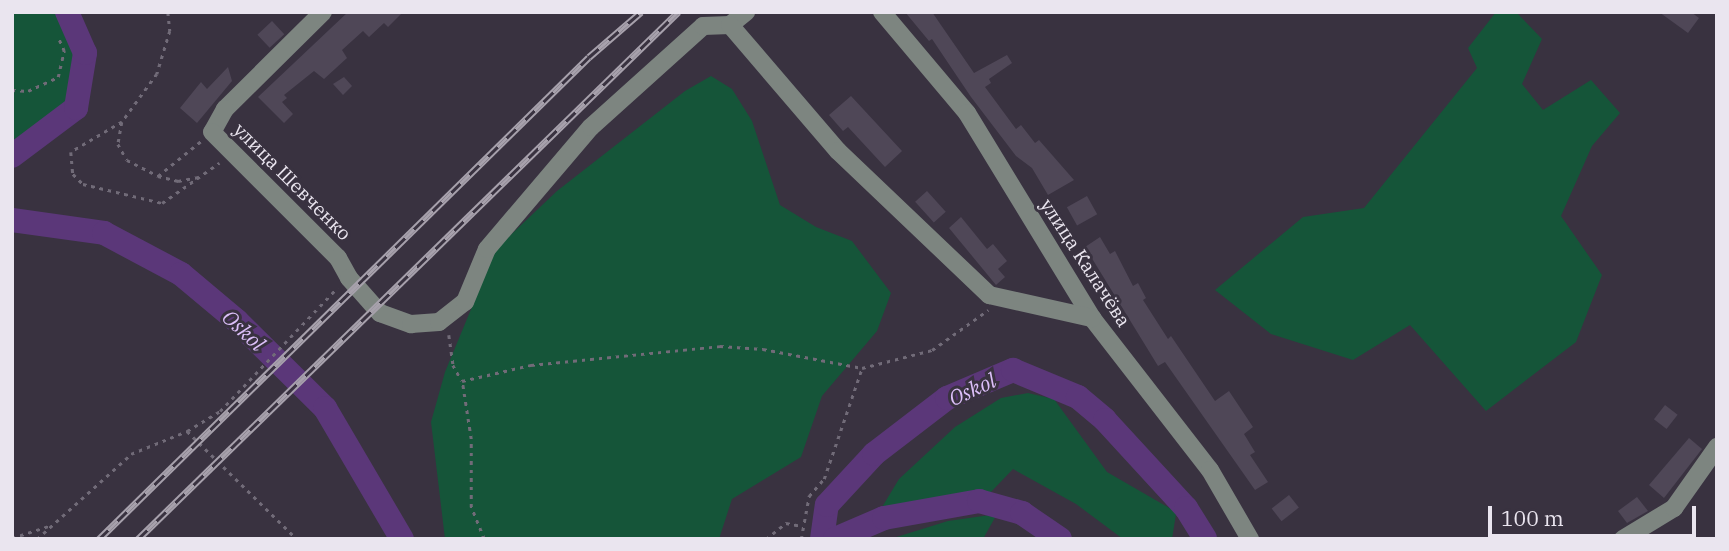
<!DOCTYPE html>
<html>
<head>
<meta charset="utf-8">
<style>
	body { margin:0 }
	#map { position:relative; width:1729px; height:551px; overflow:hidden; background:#393240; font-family:"IBM Plex Serif",serif }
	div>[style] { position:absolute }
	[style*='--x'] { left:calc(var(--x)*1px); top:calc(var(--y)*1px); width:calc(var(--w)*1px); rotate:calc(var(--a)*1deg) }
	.green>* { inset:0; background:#155539 }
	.river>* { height:24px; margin:-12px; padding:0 12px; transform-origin:12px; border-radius:12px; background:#5b3779 }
	.building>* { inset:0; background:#4f4757; transform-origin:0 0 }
	.path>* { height:2.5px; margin-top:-1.25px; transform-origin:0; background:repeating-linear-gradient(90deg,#716b78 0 3.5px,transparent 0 8.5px) }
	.minor>* { height:18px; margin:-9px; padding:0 9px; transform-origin:9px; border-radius:9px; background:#7d8580 }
	.rail>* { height:7px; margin-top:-3.5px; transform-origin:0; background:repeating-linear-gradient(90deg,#393240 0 13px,#a7a1ac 0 26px); box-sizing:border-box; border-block:2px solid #a7a1ac }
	span { translate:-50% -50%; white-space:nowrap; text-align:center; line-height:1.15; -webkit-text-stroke:6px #393240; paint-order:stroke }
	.street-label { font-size:19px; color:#eae5ef }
	.water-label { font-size:21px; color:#dcbff9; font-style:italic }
	.frame { position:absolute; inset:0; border:14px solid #eae5ef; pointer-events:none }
	.scale { position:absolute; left:1488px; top:506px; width:208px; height:32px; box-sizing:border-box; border:4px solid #eae5ef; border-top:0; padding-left:9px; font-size:21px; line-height:24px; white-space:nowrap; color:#eae5ef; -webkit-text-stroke:5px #393240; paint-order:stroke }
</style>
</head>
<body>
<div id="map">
	<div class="green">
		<div style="clip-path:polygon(12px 12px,63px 12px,83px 53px,74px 106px,12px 153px)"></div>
		<div style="clip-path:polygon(1496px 12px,1517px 13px,1542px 39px,1522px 84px,1543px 110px,1591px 80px,1620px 113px,1592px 146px,1561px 216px,1602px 275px,1576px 342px,1486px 411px,1410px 325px,1353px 360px,1271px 334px,1215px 290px,1303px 217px,1364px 208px,1477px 68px,1468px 48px)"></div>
		<div style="clip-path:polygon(711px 76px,732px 89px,752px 121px,780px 205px,816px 227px,852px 241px,891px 293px,877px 331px,822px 396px,801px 457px,732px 499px,719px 539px,445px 539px,431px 422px,445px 372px,496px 249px,557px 191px,685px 91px)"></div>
		<div style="clip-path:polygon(1028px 393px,1054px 399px,1107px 472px,1171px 509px,1176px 514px,1172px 539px,1123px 539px,1076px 504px,1013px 469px,990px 493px,941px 500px,873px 522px,899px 479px,955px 427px,1001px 398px)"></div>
		<div style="clip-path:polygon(997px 514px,983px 539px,890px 539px,948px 521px)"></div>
	</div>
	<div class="river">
		<div style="--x:12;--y:156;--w:80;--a:-36.9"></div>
		<div style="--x:76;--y:108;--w:56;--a:-80.7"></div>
		<div style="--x:85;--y:53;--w:45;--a:-113.7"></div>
		<div style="--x:12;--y:220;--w:93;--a:8"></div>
		<div style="--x:104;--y:233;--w:87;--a:28"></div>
		<div style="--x:181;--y:274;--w:73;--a:40"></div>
		<div style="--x:237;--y:321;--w:124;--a:44.7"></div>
		<div style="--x:325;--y:408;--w:152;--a:59.6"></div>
		<div style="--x:822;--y:539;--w:34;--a:-82"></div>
		<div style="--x:827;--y:505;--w:69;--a:-47.3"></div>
		<div style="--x:874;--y:454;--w:92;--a:-37.5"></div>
		<div style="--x:947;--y:398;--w:72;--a:-23"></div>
		<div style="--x:1013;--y:370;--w:70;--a:22.6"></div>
		<div style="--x:1078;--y:397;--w:35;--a:40"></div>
		<div style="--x:1105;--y:420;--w:120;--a:47.4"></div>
		<div style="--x:1186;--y:508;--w:36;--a:58"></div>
		<div style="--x:835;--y:539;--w:53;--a:-23.2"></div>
		<div style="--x:884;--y:518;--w:97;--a:-10.1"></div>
		<div style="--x:979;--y:501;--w:45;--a:15.6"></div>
		<div style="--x:1022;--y:513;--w:46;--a:34.4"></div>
	</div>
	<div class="building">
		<div style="clip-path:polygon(348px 12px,403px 12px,388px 27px,384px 23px,369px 37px,363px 31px,342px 50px,347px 58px,324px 79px,314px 71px,284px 95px,287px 98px,282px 102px,293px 114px,284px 123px,258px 97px)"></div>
		<div style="clip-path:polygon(905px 12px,932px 12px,974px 73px,1007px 55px,1012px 63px,989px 79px,991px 83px,985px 87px,1016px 129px,1021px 125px,1035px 143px,1039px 140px,1074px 180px,1048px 195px,1032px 168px,1016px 156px,971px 97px,932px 39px,929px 41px)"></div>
		<div style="clip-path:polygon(1659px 12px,1691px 12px,1699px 18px,1688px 33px)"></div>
		<div style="left:272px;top:21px;width:18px;height:20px;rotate:47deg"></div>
		<div style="clip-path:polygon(228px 67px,232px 81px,197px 123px,180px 108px,201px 82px,207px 89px)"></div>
		<div style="clip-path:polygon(344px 77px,352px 86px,343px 95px,333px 84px)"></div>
		<div style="clip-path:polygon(851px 96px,902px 151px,885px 167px,848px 127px,843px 131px,829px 115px)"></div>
		<div style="left:927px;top:191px;width:28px;height:16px;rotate:48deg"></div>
		<div style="left:1087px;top:196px;width:21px;height:23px;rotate:61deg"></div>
		<div style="clip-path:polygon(961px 217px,987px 249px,993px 244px,1007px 261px,998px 269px,1005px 277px,996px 285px,949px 228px)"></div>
		<div style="clip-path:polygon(1100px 237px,1110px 254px,1115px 251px,1133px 286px,1138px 283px,1146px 298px,1143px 300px,1168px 339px,1171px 336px,1215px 401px,1229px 391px,1253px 427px,1244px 434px,1255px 452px,1250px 455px,1268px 482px,1255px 490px,1165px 362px,1158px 366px,1085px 247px)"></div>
		<div style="left:1665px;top:405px;width:16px;height:18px;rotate:38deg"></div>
		<div style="clip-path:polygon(1689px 438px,1702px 449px,1664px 498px,1649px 485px)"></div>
		<div style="left:1289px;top:495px;width:16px;height:22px;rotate:52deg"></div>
		<div style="clip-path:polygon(1637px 497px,1648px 511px,1627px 523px,1618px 511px)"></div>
	</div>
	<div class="path">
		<div style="--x:168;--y:12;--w:19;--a:84"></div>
		<div style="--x:170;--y:31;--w:45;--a:106.8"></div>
		<div style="--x:157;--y:74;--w:59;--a:126.1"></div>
		<div style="--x:122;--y:122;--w:22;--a:100"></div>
		<div style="--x:118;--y:144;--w:18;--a:61"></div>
		<div style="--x:127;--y:160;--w:35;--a:27"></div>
		<div style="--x:158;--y:176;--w:55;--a:-39.1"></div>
		<div style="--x:12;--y:90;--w:16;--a:4"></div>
		<div style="--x:28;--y:91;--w:33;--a:-25"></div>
		<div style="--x:58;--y:77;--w:27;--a:-77"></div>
		<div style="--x:64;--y:51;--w:12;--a:-114"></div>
		<div style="--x:122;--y:122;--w:59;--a:149.5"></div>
		<div style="--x:71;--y:152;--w:22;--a:85"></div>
		<div style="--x:73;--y:174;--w:14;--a:45"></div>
		<div style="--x:83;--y:184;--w:81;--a:13.5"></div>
		<div style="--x:162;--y:203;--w:70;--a:-35.1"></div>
		<div style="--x:158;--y:176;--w:21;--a:14"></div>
		<div style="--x:178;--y:181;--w:21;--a:-11"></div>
		<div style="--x:449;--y:335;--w:30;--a:82"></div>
		<div style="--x:453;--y:365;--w:18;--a:61"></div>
		<div style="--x:187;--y:431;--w:39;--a:-31"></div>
		<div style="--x:220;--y:411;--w:170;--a:-46.4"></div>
		<div style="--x:12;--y:538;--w:39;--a:-18"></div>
		<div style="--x:37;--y:539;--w:127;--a:-42.1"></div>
		<div style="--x:131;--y:454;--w:61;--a:-22.3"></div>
		<div style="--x:187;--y:431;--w:154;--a:44.5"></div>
		<div style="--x:484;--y:539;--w:35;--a:-112"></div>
		<div style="--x:471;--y:507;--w:68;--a:-90"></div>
		<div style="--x:471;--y:439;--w:59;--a:-98.8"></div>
		<div style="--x:462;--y:381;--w:71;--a:-13.1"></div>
		<div style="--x:531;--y:365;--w:190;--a:-5.7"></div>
		<div style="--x:720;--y:346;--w:43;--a:4"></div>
		<div style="--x:763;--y:349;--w:101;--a:10.9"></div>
		<div style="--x:862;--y:368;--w:72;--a:-14.4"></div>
		<div style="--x:932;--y:350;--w:69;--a:-35.5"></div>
		<div style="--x:766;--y:539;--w:26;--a:-39"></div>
		<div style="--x:786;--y:523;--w:16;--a:11"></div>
		<div style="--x:801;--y:539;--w:44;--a:-79.5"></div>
		<div style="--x:809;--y:496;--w:23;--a:-49"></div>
		<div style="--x:824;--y:479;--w:117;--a:-71.1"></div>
	</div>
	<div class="minor">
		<div style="--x:323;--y:12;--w:138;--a:135.3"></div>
		<div style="--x:225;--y:109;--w:26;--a:119"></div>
		<div style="--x:212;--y:132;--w:178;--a:45"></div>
		<div style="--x:338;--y:258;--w:23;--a:61"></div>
		<div style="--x:349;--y:278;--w:47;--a:48.5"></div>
		<div style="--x:380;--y:313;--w:33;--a:20"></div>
		<div style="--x:411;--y:324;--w:28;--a:-4"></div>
		<div style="--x:439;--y:322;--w:33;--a:-38"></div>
		<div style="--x:465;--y:302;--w:57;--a:-67.5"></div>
		<div style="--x:487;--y:249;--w:160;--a:-49.6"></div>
		<div style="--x:591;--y:127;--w:151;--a:-42"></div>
		<div style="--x:703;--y:26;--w:27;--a:-2"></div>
		<div style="--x:730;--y:25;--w:21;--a:-39"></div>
		<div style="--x:882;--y:12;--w:132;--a:49.9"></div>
		<div style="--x:967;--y:113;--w:240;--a:58.6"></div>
		<div style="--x:1092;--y:318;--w:192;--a:52.2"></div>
		<div style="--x:1210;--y:470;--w:80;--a:59.9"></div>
		<div style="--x:730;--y:25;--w:166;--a:49.4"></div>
		<div style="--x:838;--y:151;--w:209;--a:43.6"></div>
		<div style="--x:989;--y:295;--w:106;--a:12.6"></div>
		<div style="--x:1623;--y:539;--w:60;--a:-31.3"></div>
		<div style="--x:1674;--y:508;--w:75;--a:-54.8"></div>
	</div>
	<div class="rail">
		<div style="--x:99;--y:539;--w:687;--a:-44.53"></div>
		<div style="--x:589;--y:57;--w:69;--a:-40.9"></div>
		<div style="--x:138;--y:539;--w:755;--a:-44.3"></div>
	</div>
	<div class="street-label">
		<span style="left:292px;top:182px;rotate:45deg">улица Шевченко</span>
		<span style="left:1085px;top:263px;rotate:57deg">улица Калачёва</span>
	</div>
	<div class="water-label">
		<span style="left:244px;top:330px;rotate:43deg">Oskol</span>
		<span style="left:972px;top:389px;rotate:-25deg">Oskol</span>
	</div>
	<div class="frame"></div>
	<div class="scale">100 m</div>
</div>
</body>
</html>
